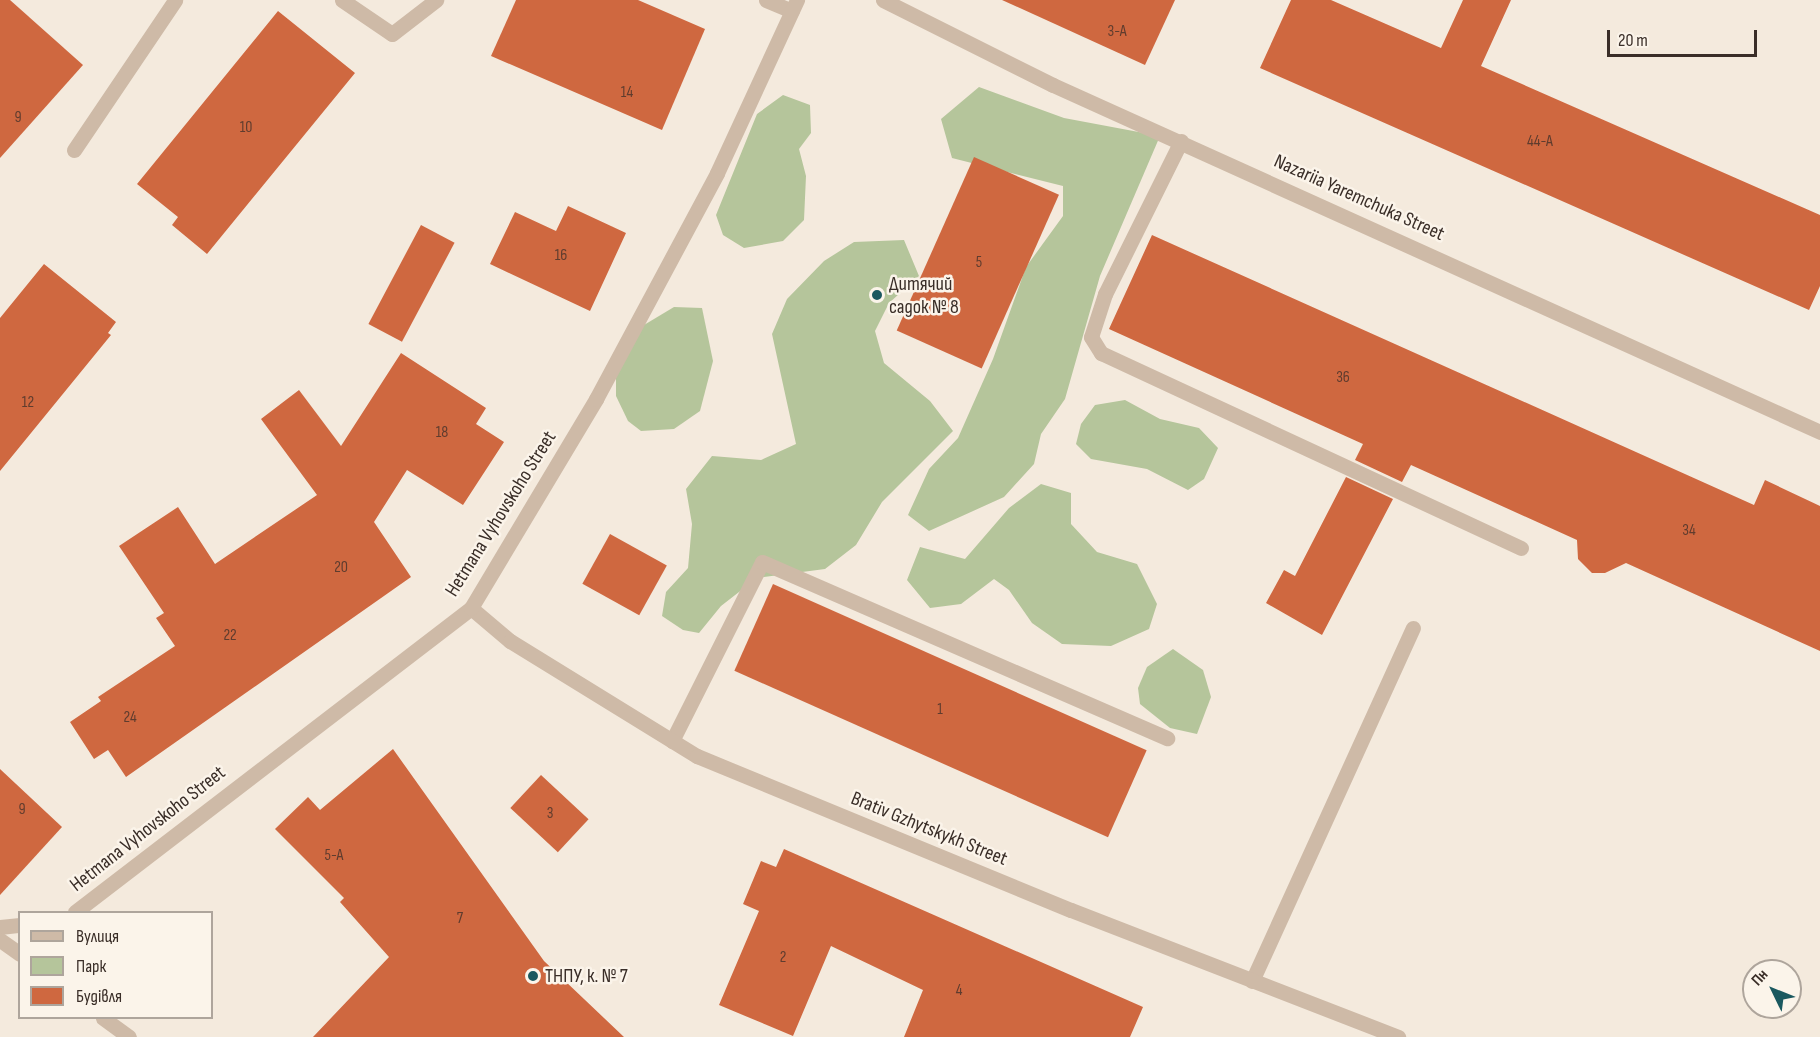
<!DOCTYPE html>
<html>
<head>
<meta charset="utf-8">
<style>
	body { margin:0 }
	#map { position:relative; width:1820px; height:1037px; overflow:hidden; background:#f4eadd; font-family:"Sofia Sans Condensed",sans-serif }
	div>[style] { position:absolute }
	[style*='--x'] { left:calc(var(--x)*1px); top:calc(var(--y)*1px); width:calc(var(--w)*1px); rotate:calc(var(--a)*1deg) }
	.green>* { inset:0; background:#b5c59b }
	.building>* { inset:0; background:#cf6840; transform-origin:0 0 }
	.service>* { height:15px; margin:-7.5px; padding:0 7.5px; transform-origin:7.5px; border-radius:7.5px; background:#cebaa7 }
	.minor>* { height:15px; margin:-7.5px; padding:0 7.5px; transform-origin:7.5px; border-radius:7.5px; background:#cebaa7 }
	.dots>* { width:16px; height:16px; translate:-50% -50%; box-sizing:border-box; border:3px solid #fbf4ea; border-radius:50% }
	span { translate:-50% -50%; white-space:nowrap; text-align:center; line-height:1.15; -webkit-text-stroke:5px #fbf4ea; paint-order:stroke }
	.number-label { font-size:16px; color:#5f3c2e }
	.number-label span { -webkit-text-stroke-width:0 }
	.street-label { font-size:20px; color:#3a2e28 }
	.poi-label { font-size:20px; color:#3a2e28 }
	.left { translate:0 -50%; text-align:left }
	.legend { position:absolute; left:18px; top:911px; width:195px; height:108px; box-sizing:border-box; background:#fbf4ea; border:2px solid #aea59c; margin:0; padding:8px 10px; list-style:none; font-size:18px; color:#3a2e28 }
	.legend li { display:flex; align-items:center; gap:12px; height:30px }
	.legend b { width:30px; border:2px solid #aea59c }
	.north { position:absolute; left:1742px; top:959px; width:60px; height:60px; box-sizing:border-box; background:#fbf4ea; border:2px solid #aea59c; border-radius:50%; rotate:313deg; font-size:16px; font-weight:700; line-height:24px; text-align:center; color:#3a2e28 }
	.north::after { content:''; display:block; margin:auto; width:21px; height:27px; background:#1a585f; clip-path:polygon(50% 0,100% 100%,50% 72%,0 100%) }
	.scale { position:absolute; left:1607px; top:30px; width:150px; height:27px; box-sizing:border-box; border:3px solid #3a2e28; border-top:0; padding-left:8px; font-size:18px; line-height:21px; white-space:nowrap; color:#3a2e28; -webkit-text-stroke:4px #fbf4ea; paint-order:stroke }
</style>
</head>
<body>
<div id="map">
	<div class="green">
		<div style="clip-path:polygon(979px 87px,1064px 118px,1160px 136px,1100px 276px,1065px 399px,1041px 434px,1034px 464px,1004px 497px,929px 531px,908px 515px,929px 469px,958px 438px,993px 359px,1026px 267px,1063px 216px,1063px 186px,952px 158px,941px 119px)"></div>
		<div style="clip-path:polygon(783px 95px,810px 105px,811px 133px,799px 149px,806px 176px,804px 220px,783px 241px,744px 248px,723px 235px,716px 215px,757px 114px)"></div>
		<div style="clip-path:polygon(904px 240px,919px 276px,889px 303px,875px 331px,884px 363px,930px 401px,953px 431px,882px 502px,856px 545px,825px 569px,757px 578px,721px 606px,699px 633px,683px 630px,662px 616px,666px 592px,688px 568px,692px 524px,686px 489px,712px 456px,761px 460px,796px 444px,772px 334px,787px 299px,824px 261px,854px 242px)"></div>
		<div style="clip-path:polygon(674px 307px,702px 308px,713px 361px,700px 411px,674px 429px,641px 431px,628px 421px,616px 396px,616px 377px,629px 334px)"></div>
		<div style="clip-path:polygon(1125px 400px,1160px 419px,1199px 428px,1218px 448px,1204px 479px,1188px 490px,1147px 469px,1091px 459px,1076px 444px,1081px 424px,1095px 405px)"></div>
		<div style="clip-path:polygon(1041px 484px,1071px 493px,1071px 524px,1097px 552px,1137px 564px,1157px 604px,1149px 629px,1111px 646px,1062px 644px,1032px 623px,1009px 590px,994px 579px,961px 604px,930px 608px,907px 580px,920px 547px,965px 559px,1009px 508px)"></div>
		<div style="clip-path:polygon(1173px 649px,1203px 670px,1211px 697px,1197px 734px,1170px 728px,1140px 704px,1138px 688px,1147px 667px)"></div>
	</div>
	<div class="building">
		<div style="clip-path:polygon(0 0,10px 0,83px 65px,0 158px)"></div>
		<div style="clip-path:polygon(516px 0,638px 0,705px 29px,662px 130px,491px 56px)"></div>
		<div style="clip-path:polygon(1002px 0,1175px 0,1145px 65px)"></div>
		<div style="clip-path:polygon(1291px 0,1331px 0,1441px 48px,1463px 0,1511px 0,1481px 66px,1820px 215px,1820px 286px,1809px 310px,1260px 68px)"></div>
		<div style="clip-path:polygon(278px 11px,355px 73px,207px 254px,172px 225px,178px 217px,137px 184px)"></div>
		<div style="left:974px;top:157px;width:93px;height:190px;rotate:24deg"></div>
		<div style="clip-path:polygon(568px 206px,626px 233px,590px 311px,490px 264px,515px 212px,556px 231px)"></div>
		<div style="left:421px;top:225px;width:38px;height:112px;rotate:28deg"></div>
		<div style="clip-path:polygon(1152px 235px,1754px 505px,1765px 480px,1820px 506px,1820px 651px,1626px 563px,1605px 573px,1592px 573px,1578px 559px,1577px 540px,1411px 465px,1402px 482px,1355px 460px,1363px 444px,1109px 329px)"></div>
		<div style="clip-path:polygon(44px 264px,116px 322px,108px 333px,111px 335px,0 471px,0 318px)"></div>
		<div style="clip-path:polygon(401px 353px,486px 408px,476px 424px,504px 442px,463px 505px,407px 470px,374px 522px,411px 577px,126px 777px,108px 750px,94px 759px,70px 722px,101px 701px,98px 697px,175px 646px,156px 618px,164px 613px,119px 546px,178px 507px,215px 564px,317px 495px,261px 419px,299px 390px,341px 446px)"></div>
		<div style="clip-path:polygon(1346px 477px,1393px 499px,1322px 635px,1266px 603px,1284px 570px,1295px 576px)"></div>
		<div style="left:610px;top:534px;width:65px;height:57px;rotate:29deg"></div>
		<div style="left:773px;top:584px;width:409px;height:95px;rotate:24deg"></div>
		<div style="clip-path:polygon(393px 749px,544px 961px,624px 1037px,313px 1037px,389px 957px,340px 902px,344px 898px,275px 829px,308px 797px,320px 810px)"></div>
		<div style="clip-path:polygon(0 769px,62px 827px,0 895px)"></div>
		<div style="left:541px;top:775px;width:65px;height:45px;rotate:43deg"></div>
		<div style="clip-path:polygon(784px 849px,1143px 1007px,1130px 1037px,904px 1037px,923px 990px,831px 946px,793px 1036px,719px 1005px,759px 911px,743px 904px,761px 861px,776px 867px)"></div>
	</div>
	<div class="service">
		<div style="--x:342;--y:0;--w:60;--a:34.2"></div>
		<div style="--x:392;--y:34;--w:56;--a:-37.7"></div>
		<div style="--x:766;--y:0;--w:28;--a:23"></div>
		<div style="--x:1181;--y:141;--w:171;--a:116.4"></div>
		<div style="--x:1105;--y:294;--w:45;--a:108"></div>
		<div style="--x:1091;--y:337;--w:19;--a:58"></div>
		<div style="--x:1101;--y:353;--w:463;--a:24.9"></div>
		<div style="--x:74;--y:150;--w:181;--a:-56"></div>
		<div style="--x:672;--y:741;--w:200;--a:-63.3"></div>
		<div style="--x:762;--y:562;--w:442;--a:23.5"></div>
		<div style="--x:1252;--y:981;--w:388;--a:-65.5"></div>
	</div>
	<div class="minor">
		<div style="--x:883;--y:0;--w:190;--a:26.6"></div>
		<div style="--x:1053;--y:85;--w:842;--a:24.34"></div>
		<div style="--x:471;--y:608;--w:51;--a:40.2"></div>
		<div style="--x:510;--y:641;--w:220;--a:31.6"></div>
		<div style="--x:697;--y:756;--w:404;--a:22.4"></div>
		<div style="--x:1071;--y:910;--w:351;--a:21.2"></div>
		<div style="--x:75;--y:912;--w:499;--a:-37.5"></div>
		<div style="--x:471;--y:608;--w:244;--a:-59.1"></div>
		<div style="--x:596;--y:399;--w:256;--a:-61.8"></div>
		<div style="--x:717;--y:173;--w:191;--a:-65.2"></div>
		<div style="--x:0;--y:927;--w:20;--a:-6"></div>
		<div style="--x:0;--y:940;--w:24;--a:35"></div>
		<div style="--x:103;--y:1018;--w:32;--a:36"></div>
	</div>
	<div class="dots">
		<div style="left:877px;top:295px;background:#1a585f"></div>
		<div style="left:533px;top:976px;background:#1a585f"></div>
	</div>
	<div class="number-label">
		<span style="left:1117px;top:32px">3-А</span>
		<span style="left:627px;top:93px">14</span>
		<span style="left:18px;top:118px">9</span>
		<span style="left:246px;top:128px">10</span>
		<span style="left:1540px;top:142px">44-А</span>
		<span style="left:561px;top:256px">16</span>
		<span style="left:979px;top:263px">5</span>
		<span style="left:1343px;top:378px">36</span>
		<span style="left:28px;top:403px">12</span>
		<span style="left:442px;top:433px">18</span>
		<span style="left:1689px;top:531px">34</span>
		<span style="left:341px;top:568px">20</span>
		<span style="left:230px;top:636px">22</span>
		<span style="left:940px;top:710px">1</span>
		<span style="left:130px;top:718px">24</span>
		<span style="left:22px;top:810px">9</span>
		<span style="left:550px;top:814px">3</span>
		<span style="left:334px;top:856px">5-А</span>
		<span style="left:460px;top:919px">7</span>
		<span style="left:783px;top:958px">2</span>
		<span style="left:959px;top:991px">4</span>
	</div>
	<div class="street-label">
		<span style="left:1359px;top:198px;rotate:24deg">Nazariia Yaremchuka Street</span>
		<span style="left:501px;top:514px;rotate:-58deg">Hetmana Vyhovskoho Street</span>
		<span style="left:148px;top:829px;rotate:-38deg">Hetmana Vyhovskoho Street</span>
		<span style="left:929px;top:829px;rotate:22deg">Brativ Gzhytskykh Street</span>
	</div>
	<div class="poi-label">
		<span class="left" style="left:889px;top:296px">Дитячий<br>садок № 8</span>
		<span class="left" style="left:545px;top:976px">ТНПУ, к. № 7</span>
	</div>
	<ul class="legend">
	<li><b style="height:8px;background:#cebaa7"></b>Вулиця</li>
	<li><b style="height:16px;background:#b5c59b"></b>Парк</li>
	<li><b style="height:16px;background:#cf6840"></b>Будівля</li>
	</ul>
	<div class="north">Пн</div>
	<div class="scale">20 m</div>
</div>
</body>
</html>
